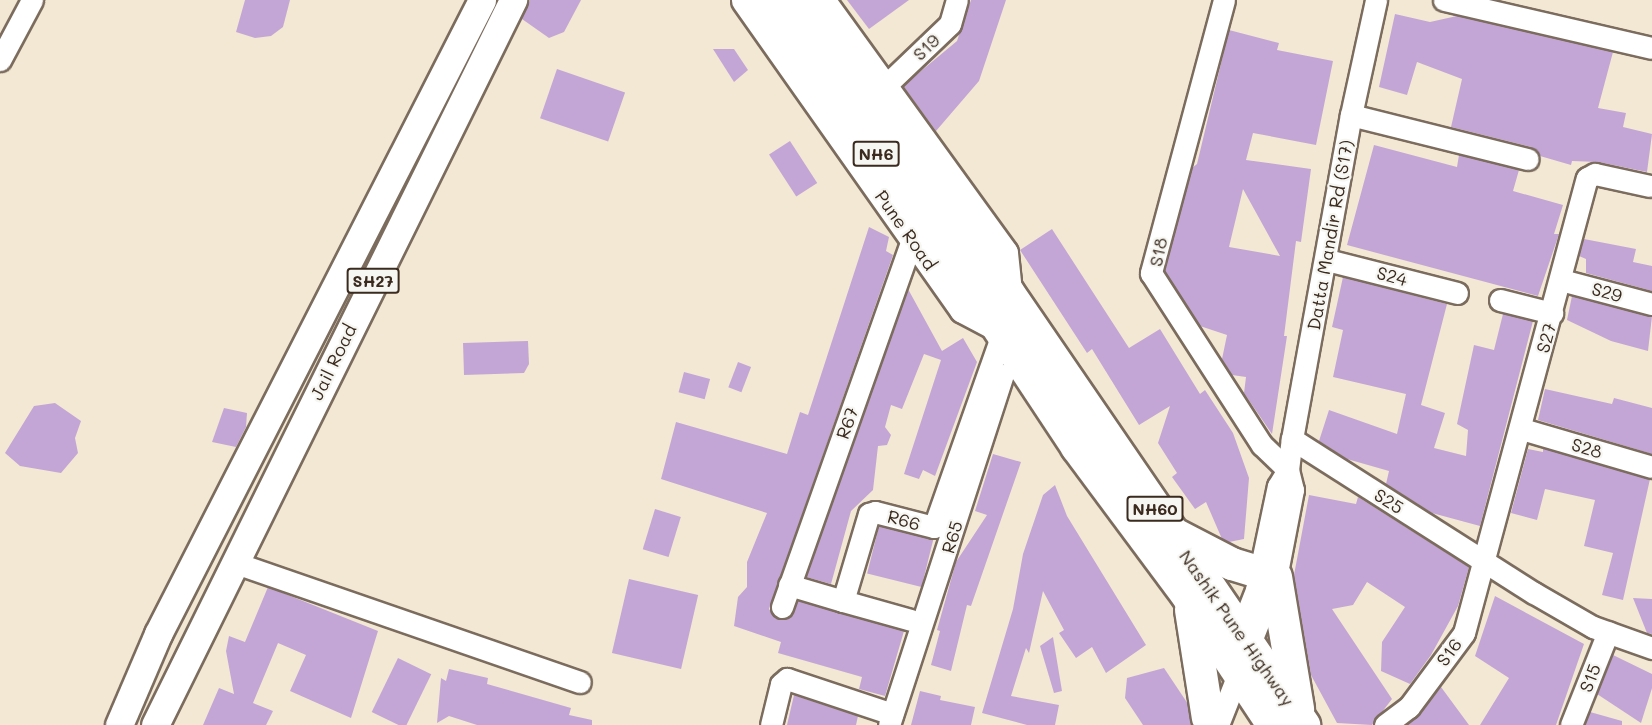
<!DOCTYPE html>
<html>
<head>
<meta charset="utf-8">
<style>
	body { margin:0 }
	#map { position:relative; width:1652px; height:725px; overflow:hidden; background:#f3e8d4; font-family:Mali,sans-serif }
	div>[style] { position:absolute }
	[style*='--x'] { left:calc(var(--x)*1px); top:calc(var(--y)*1px); width:calc(var(--w)*1px); rotate:calc(var(--a)*1deg) }
	.building>* { inset:0; background:#c3a6d6; transform-origin:0 0 }
	.roads { filter:drop-shadow(2px 0 #7b6c5e) drop-shadow(-2px 0 #7b6c5e) drop-shadow(0 2px #7b6c5e) drop-shadow(0 -2px #7b6c5e) }
	.minor>* { height:21px; margin:-10.5px; padding:0 10.5px; transform-origin:10.5px; border-radius:10.5px; background:#fff }
	.major>* { height:27px; margin:-13.5px; padding:0 13.5px; transform-origin:13.5px; border-radius:13.5px; background:#fff }
	.highway>* { height:32px; margin:-16px; padding:0 16px; transform-origin:16px; border-radius:16px; background:#fff }
	span { translate:-50% -50%; white-space:nowrap; text-align:center; line-height:1.15; -webkit-text-stroke:4.5px #f6f6f2; paint-order:stroke }
	.shield-label span { padding:2px 4px; background:#f6f6f2; border:2px solid; border-radius:4px; -webkit-text-stroke-width:0 }
	.shield-label { font-size:16px; color:#3b2a1e; font-weight:700 }
	.street-label { font-size:18px; color:#3b2a1e }
</style>
</head>
<body>
<div id="map">
	<div class="building">
		<div style="clip-path:polygon(245px 0,290px 0,283px 27px,271px 36px,255px 38px,236px 32px)"></div>
		<div style="clip-path:polygon(530px 0,581px 0,564px 32px,549px 38px,522px 19px)"></div>
		<div style="clip-path:polygon(847px 0,909px 0,869px 29px)"></div>
		<div style="clip-path:polygon(971px 0,1006px 0,979px 81px,936px 131px,903px 86px,957px 41px)"></div>
		<div style="clip-path:polygon(1395px 14px,1430px 22px,1457px 16px,1613px 52px,1598px 108px,1626px 113px,1623px 127px,1652px 134px,1647px 172px,1598px 162px,1572px 161px,1571px 165px,1540px 156px,1531px 147px,1451px 127px,1462px 79px,1417px 62px,1407px 95px,1379px 87px)"></div>
		<div style="clip-path:polygon(evenodd,1229px 30px,1279px 43px,1277px 50px,1333px 61px,1316px 145px,1253px 133px,1246px 160px,1311px 169px,1301px 242px,1296px 241px,1284px 336px,1287px 336px,1272px 434px,1244px 393px,1246px 377px,1232px 375px,1222px 359px,1227px 335px,1200px 326px,1165px 271px,1192px 168px,1197px 164px,1229px 30px,1243px 189px,1280px 256px,1229px 247px,1243px 189px)"></div>
		<div style="clip-path:polygon(713px 49px,734px 49px,748px 70px,734px 82px)"></div>
		<div style="left:557px;top:69px;width:72px;height:52px;rotate:19deg"></div>
		<div style="left:790px;top:141px;width:50px;height:25px;rotate:57deg"></div>
		<div style="clip-path:polygon(1374px 145px,1457px 167px,1459px 155px,1519px 170px,1513px 191px,1563px 205px,1554px 234px,1559px 234px,1538px 296px,1347px 245px)"></div>
		<div style="clip-path:polygon(869px 227px,889px 237px,886px 251px,893px 255px,769px 609px,777px 619px,785px 619px,798px 601px,904px 631px,885px 696px,859px 689px,862px 677px,778px 653px,781px 642px,734px 626px,738px 597px,747px 587px,747px 562px,767px 513px,661px 479px,676px 422px,787px 454px,800px 412px,808px 415px)"></div>
		<div style="clip-path:polygon(1052px 229px,1129px 348px,1160px 329px,1200px 394px,1205px 390px,1233px 433px,1249px 478px,1244px 539px,1229px 542px,1222px 539px,1206px 502px,1195px 509px,1172px 477px,1177px 473px,1158px 443px,1170px 406px,1139px 425px,1092px 349px,1087px 353px,1020px 250px)"></div>
		<div style="clip-path:polygon(1584px 239px,1636px 249px,1633px 262px,1652px 266px,1652px 291px,1586px 273px,1586px 259px,1579px 256px)"></div>
		<div style="clip-path:polygon(1343px 277px,1447px 304px,1421px 405px,1445px 413px,1434px 448px,1466px 456px,1468px 430px,1457px 424px,1474px 345px,1494px 350px,1503px 314px,1533px 321px,1480px 526px,1432px 513px,1386px 484px,1389px 471px,1347px 459px,1319px 441px,1329px 410px,1397px 434px,1406px 394px,1333px 377px,1343px 330px,1332px 327px)"></div>
		<div style="clip-path:polygon(908px 289px,942px 351px,963px 338px,977px 362px,935px 476px,923px 470px,919px 479px,904px 474px,941px 360px,924px 354px,902px 409px,891px 405px,885px 427px,891px 435px,887px 445px,878px 446px,873px 490px,851px 511px,831px 584px,806px 577px)"></div>
		<div style="clip-path:polygon(1572px 296px,1652px 316px,1648px 351px,1611px 341px,1567px 320px)"></div>
		<div style="clip-path:polygon(528px 341px,529px 364px,524px 373px,464px 375px,463px 343px)"></div>
		<div style="left:738px;top:362px;width:14px;height:27px;rotate:21deg"></div>
		<div style="left:684px;top:372px;width:27px;height:21px;rotate:15deg"></div>
		<div style="clip-path:polygon(1545px 389px,1612px 404px,1614px 398px,1652px 408px,1652px 454px,1538px 420px)"></div>
		<div style="clip-path:polygon(55px 403px,81px 421px,75px 438px,78px 453px,61px 473px,20px 466px,5px 453px,34px 406px)"></div>
		<div style="clip-path:polygon(224px 408px,247px 413px,246px 427px,236px 447px,212px 442px)"></div>
		<div style="clip-path:polygon(1543px 448px,1650px 479px,1623px 600px,1602px 595px,1613px 553px,1584px 546px,1595px 500px,1545px 489px,1537px 520px,1511px 513px,1528px 449px,1543px 452px)"></div>
		<div style="clip-path:polygon(993px 454px,1021px 462px,971px 606px,967px 605px,951px 671px,931px 665px,940px 631px,937px 630px,956px 562px,987px 515px,975px 511px)"></div>
		<div style="clip-path:polygon(1055px 485px,1067px 516px,1146px 645px,1106px 673px,1092px 647px,1076px 658px,1059px 633px,1064px 630px,1043px 591px,1029px 653px,1026px 648px,1011px 696px,1059px 705px,1055px 725px,1027px 725px,982px 713px,1013px 609px,1023px 554px,1043px 495px)"></div>
		<div style="clip-path:polygon(1309px 495px,1356px 504px,1358px 497px,1469px 567px,1458px 606px,1431px 655px,1410px 684px,1381px 671px,1382px 642px,1405px 607px,1367px 582px,1353px 605px,1332px 609px,1392px 699px,1372px 725px,1337px 723px,1311px 675px,1294px 575px)"></div>
		<div style="left:655px;top:509px;width:27px;height:42px;rotate:17deg"></div>
		<div style="left:879px;top:526px;width:56px;height:49px;rotate:14deg"></div>
		<div style="left:629px;top:579px;width:71px;height:76px;rotate:13deg"></div>
		<div style="clip-path:polygon(268px 587px,378px 631px,351px 718px,290px 691px,306px 655px,278px 643px,253px 703px,273px 711px,266px 725px,203px 725px,219px 688px,234px 694px,226px 651px,229px 636px,245px 642px)"></div>
		<div style="clip-path:polygon(1495px 596px,1584px 644px,1556px 725px,1480px 725px,1509px 678px,1475px 656px)"></div>
		<div style="clip-path:polygon(1633px 598px,1652px 599px,1652px 634px,1647px 633px)"></div>
		<div style="clip-path:polygon(1053px 637px,1062px 691px,1054px 693px,1040px 646px)"></div>
		<div style="clip-path:polygon(1613px 655px,1652px 674px,1652px 688px,1641px 723px,1597px 694px)"></div>
		<div style="left:398px;top:658px;width:37px;height:60px;rotate:26deg"></div>
		<div style="clip-path:polygon(1164px 668px,1188px 704px,1191px 725px,1143px 725px,1125px 698px,1127px 678px)"></div>
		<div style="clip-path:polygon(449px 669px,488px 678px,487px 684px,571px 708px,569px 715px,592px 720px,592px 725px,477px 725px,449px 716px,437px 723px,441px 678px,446px 681px)"></div>
		<div style="clip-path:polygon(1441px 687px,1469px 725px,1407px 725px,1419px 715px)"></div>
		<div style="clip-path:polygon(920px 691px,941px 696px,940px 700px,975px 707px,971px 725px,911px 725px)"></div>
		<div style="clip-path:polygon(794px 695px,858px 716px,856px 725px,787px 725px)"></div>
		<div style="clip-path:polygon(1590px 712px,1622px 721px,1622px 725px,1585px 725px)"></div>
	</div>
	<div class="roads">
		<div class="minor">
			<div style="--x:1224;--y:0;--w:283;--a:105"></div>
			<div style="--x:1151;--y:273;--w:205;--a:57.2"></div>
			<div style="--x:1262;--y:445;--w:36;--a:44"></div>
			<div style="--x:1444;--y:0;--w:213;--a:13"></div>
			<div style="--x:0;--y:60;--w:68;--a:-61.9"></div>
			<div style="--x:884;--y:87;--w:91;--a:-43.7"></div>
			<div style="--x:950;--y:24;--w:25;--a:-74"></div>
			<div style="--x:1351;--y:115;--w:182;--a:14"></div>
			<div style="--x:1327;--y:260;--w:134;--a:14.2"></div>
			<div style="--x:1561;--y:280;--w:94;--a:14.8"></div>
			<div style="--x:1500;--y:300;--w:54;--a:14"></div>
			<div style="--x:1522;--y:429;--w:135;--a:16.3"></div>
			<div style="--x:1292;--y:439;--w:287;--a:32.5"></div>
			<div style="--x:1534;--y:593;--w:68;--a:30"></div>
			<div style="--x:1593;--y:627;--w:63;--a:19.6"></div>
			<div style="--x:233;--y:562;--w:367;--a:19.1"></div>
			<div style="--x:789;--y:585;--w:56;--a:16.5"></div>
			<div style="--x:782;--y:607;--w:390;--a:-70.5"></div>
			<div style="--x:911;--y:620;--w:71;--a:-164.4"></div>
			<div style="--x:843;--y:601;--w:91;--a:-73.4"></div>
			<div style="--x:869;--y:514;--w:6;--a:-18"></div>
			<div style="--x:875;--y:512;--w:61;--a:14.3"></div>
			<div style="--x:934;--y:527;--w:205;--a:-70.6"></div>
			<div style="--x:1236;--y:641;--w:55;--a:-68.6"></div>
			<div style="--x:1256;--y:590;--w:106;--a:-78.1"></div>
			<div style="--x:1278;--y:486;--w:19;--a:-58"></div>
			<div style="--x:771;--y:725;--w:42;--a:-76.3"></div>
			<div style="--x:781;--y:684;--w:8;--a:-40"></div>
			<div style="--x:787;--y:679;--w:111;--a:18.4"></div>
			<div style="--x:889;--y:725;--w:368;--a:-72"></div>
			<div style="--x:1218;--y:725;--w:158;--a:-68.5"></div>
			<div style="--x:1276;--y:578;--w:90;--a:-79.1"></div>
			<div style="--x:1293;--y:490;--w:21;--a:-104"></div>
			<div style="--x:1288;--y:470;--w:31;--a:-83"></div>
			<div style="--x:1292;--y:439;--w:329;--a:-79.7"></div>
			<div style="--x:1351;--y:115;--w:118;--a:-77.7"></div>
			<div style="--x:1385;--y:725;--w:30;--a:-37"></div>
			<div style="--x:1409;--y:707;--w:92;--a:-53.4"></div>
			<div style="--x:1464;--y:633;--w:471;--a:-74.9"></div>
			<div style="--x:1587;--y:178;--w:9;--a:-27"></div>
			<div style="--x:1595;--y:174;--w:56;--a:12.3"></div>
			<div style="--x:1571;--y:725;--w:100;--a:-68.3"></div>
		</div>
		<div class="major">
			<div style="--x:745;--y:0;--w:378;--a:54.8"></div>
			<div style="--x:963;--y:309;--w:38;--a:28"></div>
			<div style="--x:821;--y:0;--w:312;--a:54.1"></div>
			<div style="--x:1004;--y:253;--w:39;--a:84"></div>
			<div style="--x:119;--y:725;--w:99;--a:-66.8"></div>
			<div style="--x:158;--y:634;--w:712;--a:-62.93"></div>
			<div style="--x:155;--y:725;--w:809;--a:-63.72"></div>
		</div>
		<div class="highway">
			<div style="--x:765;--y:0;--w:329;--a:54.1"></div>
			<div style="--x:958;--y:267;--w:216;--a:56.5"></div>
			<div style="--x:1077;--y:447;--w:188;--a:53.4"></div>
			<div style="--x:1189;--y:598;--w:152;--a:56.5"></div>
			<div style="--x:794;--y:0;--w:362;--a:53.8"></div>
			<div style="--x:1008;--y:292;--w:525;--a:55.64"></div>
			<div style="--x:1176;--y:535;--w:63;--a:27.4"></div>
			<div style="--x:1232;--y:564;--w:30;--a:17"></div>
			<div style="--x:1276;--y:577;--w:134;--a:80.5"></div>
			<div style="--x:1191;--y:610;--w:109;--a:81.1"></div>
		</div>
	</div>
	<div class="shield-label">
		<span style="left:876px;top:154px">NH6</span>
		<span style="left:373px;top:281px">SH27</span>
		<span style="left:1155px;top:509px">NH60</span>
	</div>
	<div class="street-label">
		<span style="left:926px;top:47px;rotate:-44deg">S19</span>
		<span style="left:906px;top:230px;rotate:55deg">Pune Road</span>
		<span style="left:1330px;top:235px;rotate:-80deg">Datta Mandir Rd (S17)</span>
		<span style="left:1158px;top:252px;rotate:-78deg">S18</span>
		<span style="left:1392px;top:276px;rotate:15deg">S24</span>
		<span style="left:1607px;top:292px;rotate:15deg">S29</span>
		<span style="left:1546px;top:338px;rotate:-75deg">S27</span>
		<span style="left:333px;top:362px;rotate:-64deg">Jail Road</span>
		<span style="left:847px;top:423px;rotate:-70deg">R67</span>
		<span style="left:1587px;top:448px;rotate:16deg">S28</span>
		<span style="left:1389px;top:501px;rotate:32deg">S25</span>
		<span style="left:904px;top:520px;rotate:15deg">R66</span>
		<span style="left:952px;top:537px;rotate:-73deg">R65</span>
		<span style="left:1237px;top:628px;rotate:55deg">Nashik Pune Highway</span>
		<span style="left:1449px;top:652px;rotate:-54deg">S16</span>
		<span style="left:1590px;top:678px;rotate:-69deg">S15</span>
	</div>
</div>
</body>
</html>
